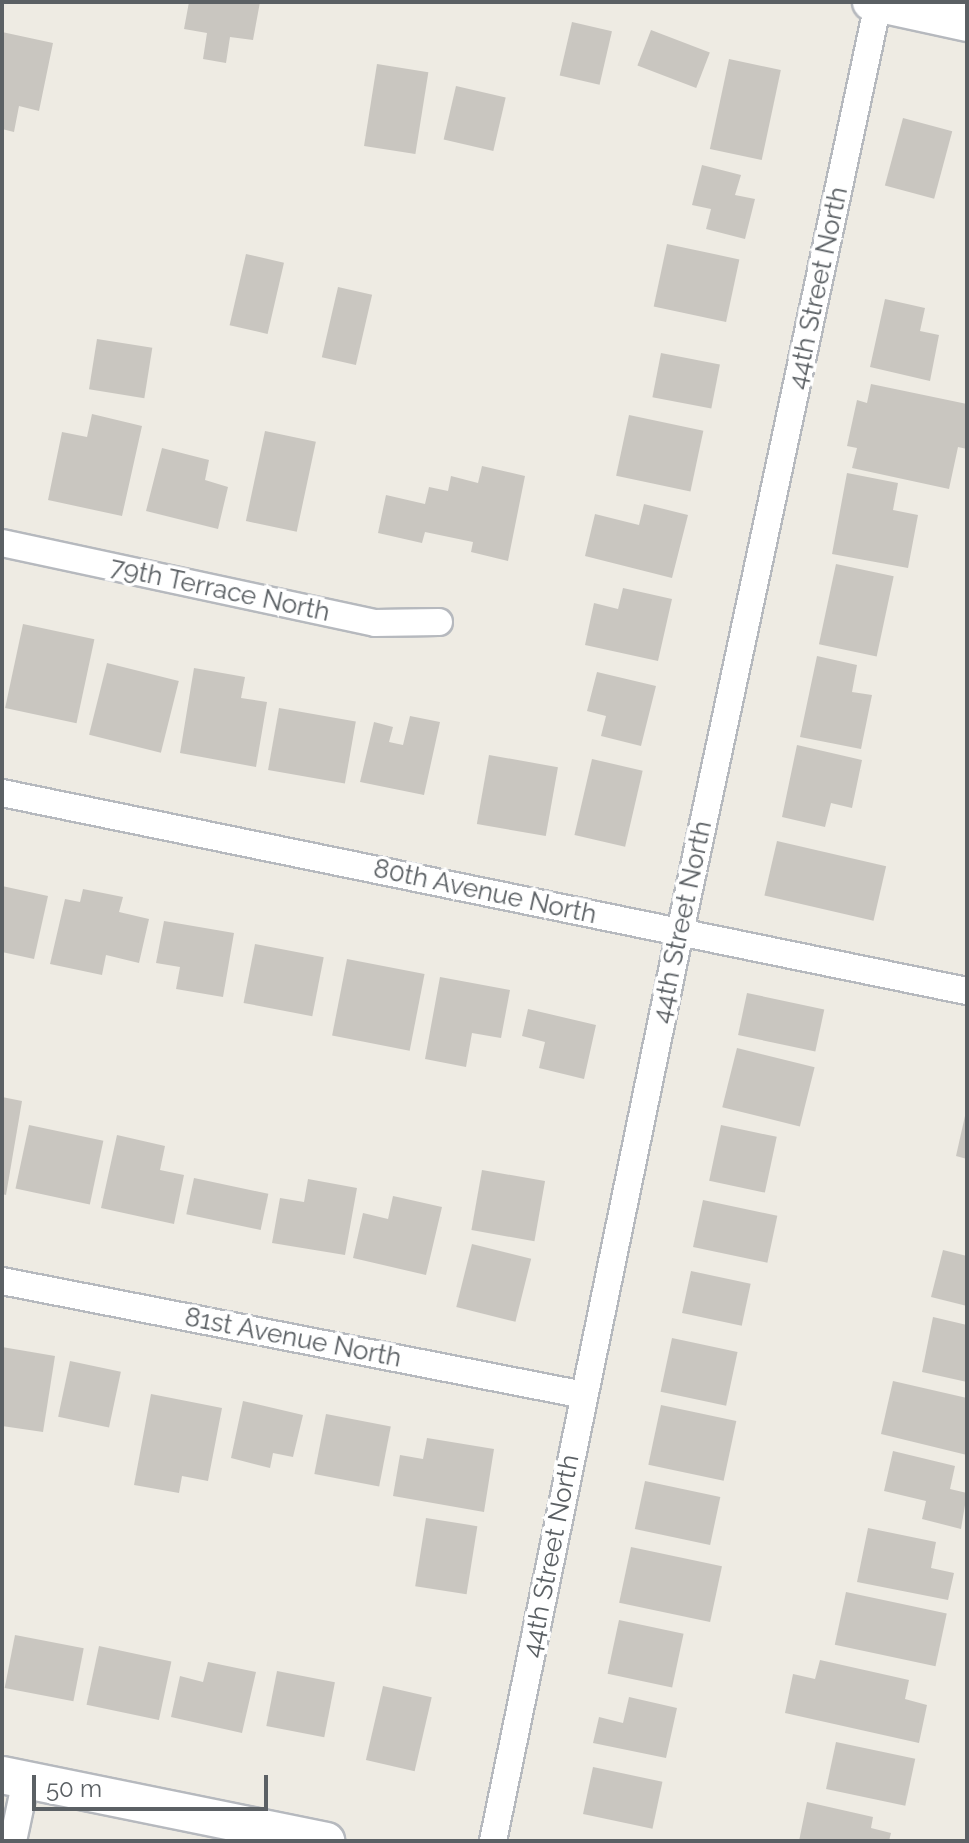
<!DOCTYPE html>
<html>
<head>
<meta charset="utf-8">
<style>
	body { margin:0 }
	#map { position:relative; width:969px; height:1843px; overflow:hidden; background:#eeebe3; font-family:Raleway,sans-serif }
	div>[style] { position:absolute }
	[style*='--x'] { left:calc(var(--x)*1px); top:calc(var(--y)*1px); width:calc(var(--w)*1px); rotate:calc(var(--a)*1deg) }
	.building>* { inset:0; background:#c9c6c0; transform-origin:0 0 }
	.roads { filter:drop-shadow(2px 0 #b6b9be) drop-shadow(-2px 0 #b6b9be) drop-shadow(0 2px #b6b9be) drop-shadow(0 -2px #b6b9be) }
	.street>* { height:26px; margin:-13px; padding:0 13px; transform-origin:13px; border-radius:13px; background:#fff }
	.secondary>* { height:36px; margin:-18px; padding:0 18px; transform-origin:18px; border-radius:18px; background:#fff }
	span { translate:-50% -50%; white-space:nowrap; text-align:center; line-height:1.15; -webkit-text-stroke:7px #fff; paint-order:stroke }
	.street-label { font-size:26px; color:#5b6064 }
	.frame { position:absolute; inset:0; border:4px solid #5b6064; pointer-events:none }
	.scale { position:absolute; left:32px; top:1775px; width:236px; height:36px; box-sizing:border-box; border:4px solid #5b6064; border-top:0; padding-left:10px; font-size:24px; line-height:28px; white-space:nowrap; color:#5b6064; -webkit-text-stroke:6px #fff; paint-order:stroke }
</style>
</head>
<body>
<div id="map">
	<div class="building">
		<div style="clip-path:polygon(189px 2px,260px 2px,253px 40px,230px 37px,226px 63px,203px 59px,207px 33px,184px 29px)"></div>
		<div style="left:572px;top:22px;width:41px;height:55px;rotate:13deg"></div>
		<div style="left:651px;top:30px;width:63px;height:38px;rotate:21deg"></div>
		<div style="clip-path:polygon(2px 32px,53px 43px,39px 111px,19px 106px,14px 132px,2px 129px)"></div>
		<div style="left:729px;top:59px;width:53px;height:92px;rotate:12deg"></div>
		<div style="left:377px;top:64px;width:52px;height:83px;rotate:9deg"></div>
		<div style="left:456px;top:86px;width:51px;height:55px;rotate:13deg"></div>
		<div style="left:903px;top:118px;width:51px;height:70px;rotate:15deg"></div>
		<div style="clip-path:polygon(702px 165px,741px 175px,735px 195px,755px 199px,745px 239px,706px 229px,711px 209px,692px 205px)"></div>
		<div style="left:667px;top:244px;width:74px;height:64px;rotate:12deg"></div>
		<div style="left:246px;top:254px;width:39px;height:73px;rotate:13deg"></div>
		<div style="left:338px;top:287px;width:35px;height:72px;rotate:13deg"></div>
		<div style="clip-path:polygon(885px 299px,925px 308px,920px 331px,939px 335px,930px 381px,870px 367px)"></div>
		<div style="left:97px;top:339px;width:56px;height:51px;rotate:9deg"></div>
		<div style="left:661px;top:353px;width:60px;height:45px;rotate:11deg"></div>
		<div style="clip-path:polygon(871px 384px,967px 404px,967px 449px,958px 447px,949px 489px,852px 468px,857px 448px,847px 446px,857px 400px,867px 403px)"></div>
		<div style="clip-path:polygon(92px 414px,142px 426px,122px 516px,48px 500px,62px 432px,87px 437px)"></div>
		<div style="left:629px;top:415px;width:76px;height:62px;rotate:12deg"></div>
		<div style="left:265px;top:431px;width:52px;height:92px;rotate:12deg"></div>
		<div style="clip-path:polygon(162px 448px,209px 460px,205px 480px,228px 487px,218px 529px,146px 511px)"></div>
		<div style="clip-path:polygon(482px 466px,525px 476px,508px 561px,471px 552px,473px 542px,425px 532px,422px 543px,378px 533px,386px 495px,425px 504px,429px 487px,448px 491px,451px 476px,478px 483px)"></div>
		<div style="clip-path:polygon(847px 473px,898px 483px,893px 510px,918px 515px,908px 568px,832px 554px)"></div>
		<div style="clip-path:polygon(644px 504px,688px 515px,672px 578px,585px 556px,595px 514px,639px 525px)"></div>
		<div style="left:836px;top:564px;width:59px;height:82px;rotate:12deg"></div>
		<div style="clip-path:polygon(623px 588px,672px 599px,658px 661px,585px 645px,594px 603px,618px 609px)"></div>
		<div style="left:23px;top:624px;width:73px;height:86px;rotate:12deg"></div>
		<div style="clip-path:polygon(817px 656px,857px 665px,852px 692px,872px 695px,861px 749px,800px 737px)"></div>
		<div style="left:107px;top:663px;width:74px;height:74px;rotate:14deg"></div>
		<div style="clip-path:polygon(194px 668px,245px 677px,241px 698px,267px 702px,256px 767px,180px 753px)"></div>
		<div style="clip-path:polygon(597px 672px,656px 686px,641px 746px,601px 736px,606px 716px,587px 711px)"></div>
		<div style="left:279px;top:708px;width:78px;height:63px;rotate:10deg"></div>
		<div style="clip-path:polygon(410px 716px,440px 722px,424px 795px,360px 782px,374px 722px,393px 727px,389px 742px,403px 745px)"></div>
		<div style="clip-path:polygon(797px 745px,862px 760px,852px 808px,831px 803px,825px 827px,782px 817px)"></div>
		<div style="left:489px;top:755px;width:70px;height:70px;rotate:10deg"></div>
		<div style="left:592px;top:759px;width:52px;height:78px;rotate:13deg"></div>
		<div style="left:777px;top:841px;width:112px;height:56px;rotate:13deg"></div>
		<div style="clip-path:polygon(2px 886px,48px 896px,34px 959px,2px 952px)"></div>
		<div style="clip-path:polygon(83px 889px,123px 897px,119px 912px,149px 919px,139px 963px,106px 955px,102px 975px,50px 964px,65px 899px,80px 902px)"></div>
		<div style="clip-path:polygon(164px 921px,234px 933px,223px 997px,176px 989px,180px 967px,156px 963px)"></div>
		<div style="left:255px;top:944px;width:70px;height:60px;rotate:11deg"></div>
		<div style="left:347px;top:959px;width:79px;height:78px;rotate:11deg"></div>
		<div style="clip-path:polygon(440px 977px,510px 990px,501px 1038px,472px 1033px,466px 1067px,425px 1059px)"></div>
		<div style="left:747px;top:993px;width:79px;height:43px;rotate:12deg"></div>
		<div style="clip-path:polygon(528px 1009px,596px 1025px,584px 1079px,539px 1068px,545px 1042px,522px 1036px)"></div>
		<div style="left:737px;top:1048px;width:80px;height:61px;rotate:14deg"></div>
		<div style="clip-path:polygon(2px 1097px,22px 1101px,6px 1195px,2px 1194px)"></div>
		<div style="clip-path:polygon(967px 1107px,967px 1159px,956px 1156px)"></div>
		<div style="left:29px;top:1125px;width:76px;height:65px;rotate:12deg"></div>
		<div style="left:721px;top:1125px;width:57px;height:57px;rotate:12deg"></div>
		<div style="clip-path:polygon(117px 1135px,165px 1146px,160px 1170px,184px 1175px,174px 1224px,101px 1208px)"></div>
		<div style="left:482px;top:1170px;width:64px;height:61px;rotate:10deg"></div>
		<div style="left:194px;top:1178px;width:76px;height:37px;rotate:12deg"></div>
		<div style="clip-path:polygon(308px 1179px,357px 1188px,345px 1255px,272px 1243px,280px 1198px,304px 1202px)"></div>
		<div style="clip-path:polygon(393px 1196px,442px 1207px,426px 1275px,353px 1258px,363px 1213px,388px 1219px)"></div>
		<div style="left:703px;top:1200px;width:76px;height:48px;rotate:12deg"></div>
		<div style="left:472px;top:1244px;width:61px;height:65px;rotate:14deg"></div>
		<div style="clip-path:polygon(943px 1250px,967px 1256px,967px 1306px,931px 1297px)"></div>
		<div style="left:691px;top:1271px;width:61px;height:43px;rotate:12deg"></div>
		<div style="clip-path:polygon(933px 1317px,967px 1325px,967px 1382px,922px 1372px)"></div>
		<div style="left:672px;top:1338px;width:67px;height:55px;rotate:12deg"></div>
		<div style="clip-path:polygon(2px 1347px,55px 1356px,43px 1432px,2px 1426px)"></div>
		<div style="left:70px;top:1361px;width:52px;height:57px;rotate:12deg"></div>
		<div style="clip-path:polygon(893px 1381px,967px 1398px,967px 1455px,881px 1434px)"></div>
		<div style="clip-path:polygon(151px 1394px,222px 1408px,208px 1481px,182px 1476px,179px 1493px,134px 1485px)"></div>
		<div style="clip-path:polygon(243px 1401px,303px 1415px,293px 1457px,273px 1453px,270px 1468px,231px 1458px)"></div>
		<div style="left:661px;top:1405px;width:77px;height:61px;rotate:12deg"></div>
		<div style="left:326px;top:1414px;width:66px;height:61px;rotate:11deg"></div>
		<div style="clip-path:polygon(427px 1438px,494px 1449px,484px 1512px,393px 1496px,400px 1455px,423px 1459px)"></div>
		<div style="clip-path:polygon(893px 1451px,955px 1466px,950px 1489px,967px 1493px,961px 1529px,922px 1519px,926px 1501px,884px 1491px)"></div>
		<div style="left:645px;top:1481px;width:77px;height:49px;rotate:12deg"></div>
		<div style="left:426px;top:1518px;width:52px;height:69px;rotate:9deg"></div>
		<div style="clip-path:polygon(868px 1528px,936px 1542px,931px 1568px,954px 1573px,948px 1600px,857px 1582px)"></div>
		<div style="left:631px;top:1547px;width:93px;height:57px;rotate:12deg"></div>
		<div style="left:846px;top:1592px;width:103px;height:54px;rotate:12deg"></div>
		<div style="left:619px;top:1620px;width:66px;height:55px;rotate:12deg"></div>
		<div style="left:15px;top:1635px;width:70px;height:54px;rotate:11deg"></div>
		<div style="left:99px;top:1646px;width:74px;height:60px;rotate:12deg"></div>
		<div style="clip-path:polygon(820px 1660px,909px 1680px,905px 1699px,927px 1705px,919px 1743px,785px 1713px,793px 1674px,815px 1679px)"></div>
		<div style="clip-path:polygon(208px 1662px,256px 1672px,242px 1733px,171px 1717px,180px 1676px,203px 1682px)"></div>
		<div style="left:277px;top:1671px;width:59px;height:56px;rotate:11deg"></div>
		<div style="left:383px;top:1686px;width:50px;height:76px;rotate:13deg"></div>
		<div style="clip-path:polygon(629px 1697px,677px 1708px,666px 1758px,593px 1743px,599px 1717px,623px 1723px)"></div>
		<div style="left:836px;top:1742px;width:81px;height:48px;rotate:12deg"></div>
		<div style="left:593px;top:1767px;width:71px;height:48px;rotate:12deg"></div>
		<div style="clip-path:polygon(807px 1802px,873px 1817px,871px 1828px,891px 1833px,889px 1841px,799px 1841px)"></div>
	</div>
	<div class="roads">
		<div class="street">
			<div style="--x:2;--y:543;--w:381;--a:12.1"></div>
			<div style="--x:375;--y:623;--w:64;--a:-0.9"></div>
			<div style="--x:2;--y:793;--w:985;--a:11.6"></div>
			<div style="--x:2;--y:1281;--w:593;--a:11.08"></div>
			<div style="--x:13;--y:1841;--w:62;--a:-78"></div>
			<div style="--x:493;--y:1841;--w:928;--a:-78.38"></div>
			<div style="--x:680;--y:932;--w:949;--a:-77.96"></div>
		</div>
		<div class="secondary">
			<div style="--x:871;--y:2;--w:98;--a:12.3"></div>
			<div style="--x:2;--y:1775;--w:331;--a:11.5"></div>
		</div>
	</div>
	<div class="street-label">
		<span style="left:818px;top:288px;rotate:-78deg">44th Street North</span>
		<span style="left:220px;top:590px;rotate:12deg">79th Terrace North</span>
		<span style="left:485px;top:892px;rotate:12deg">80th Avenue North</span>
		<span style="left:682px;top:922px;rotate:-78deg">44th Street North</span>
		<span style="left:293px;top:1338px;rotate:11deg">81st Avenue North</span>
		<span style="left:551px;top:1556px;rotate:-79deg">44th Street North</span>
	</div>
	<div class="frame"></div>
	<div class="scale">50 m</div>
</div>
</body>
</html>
